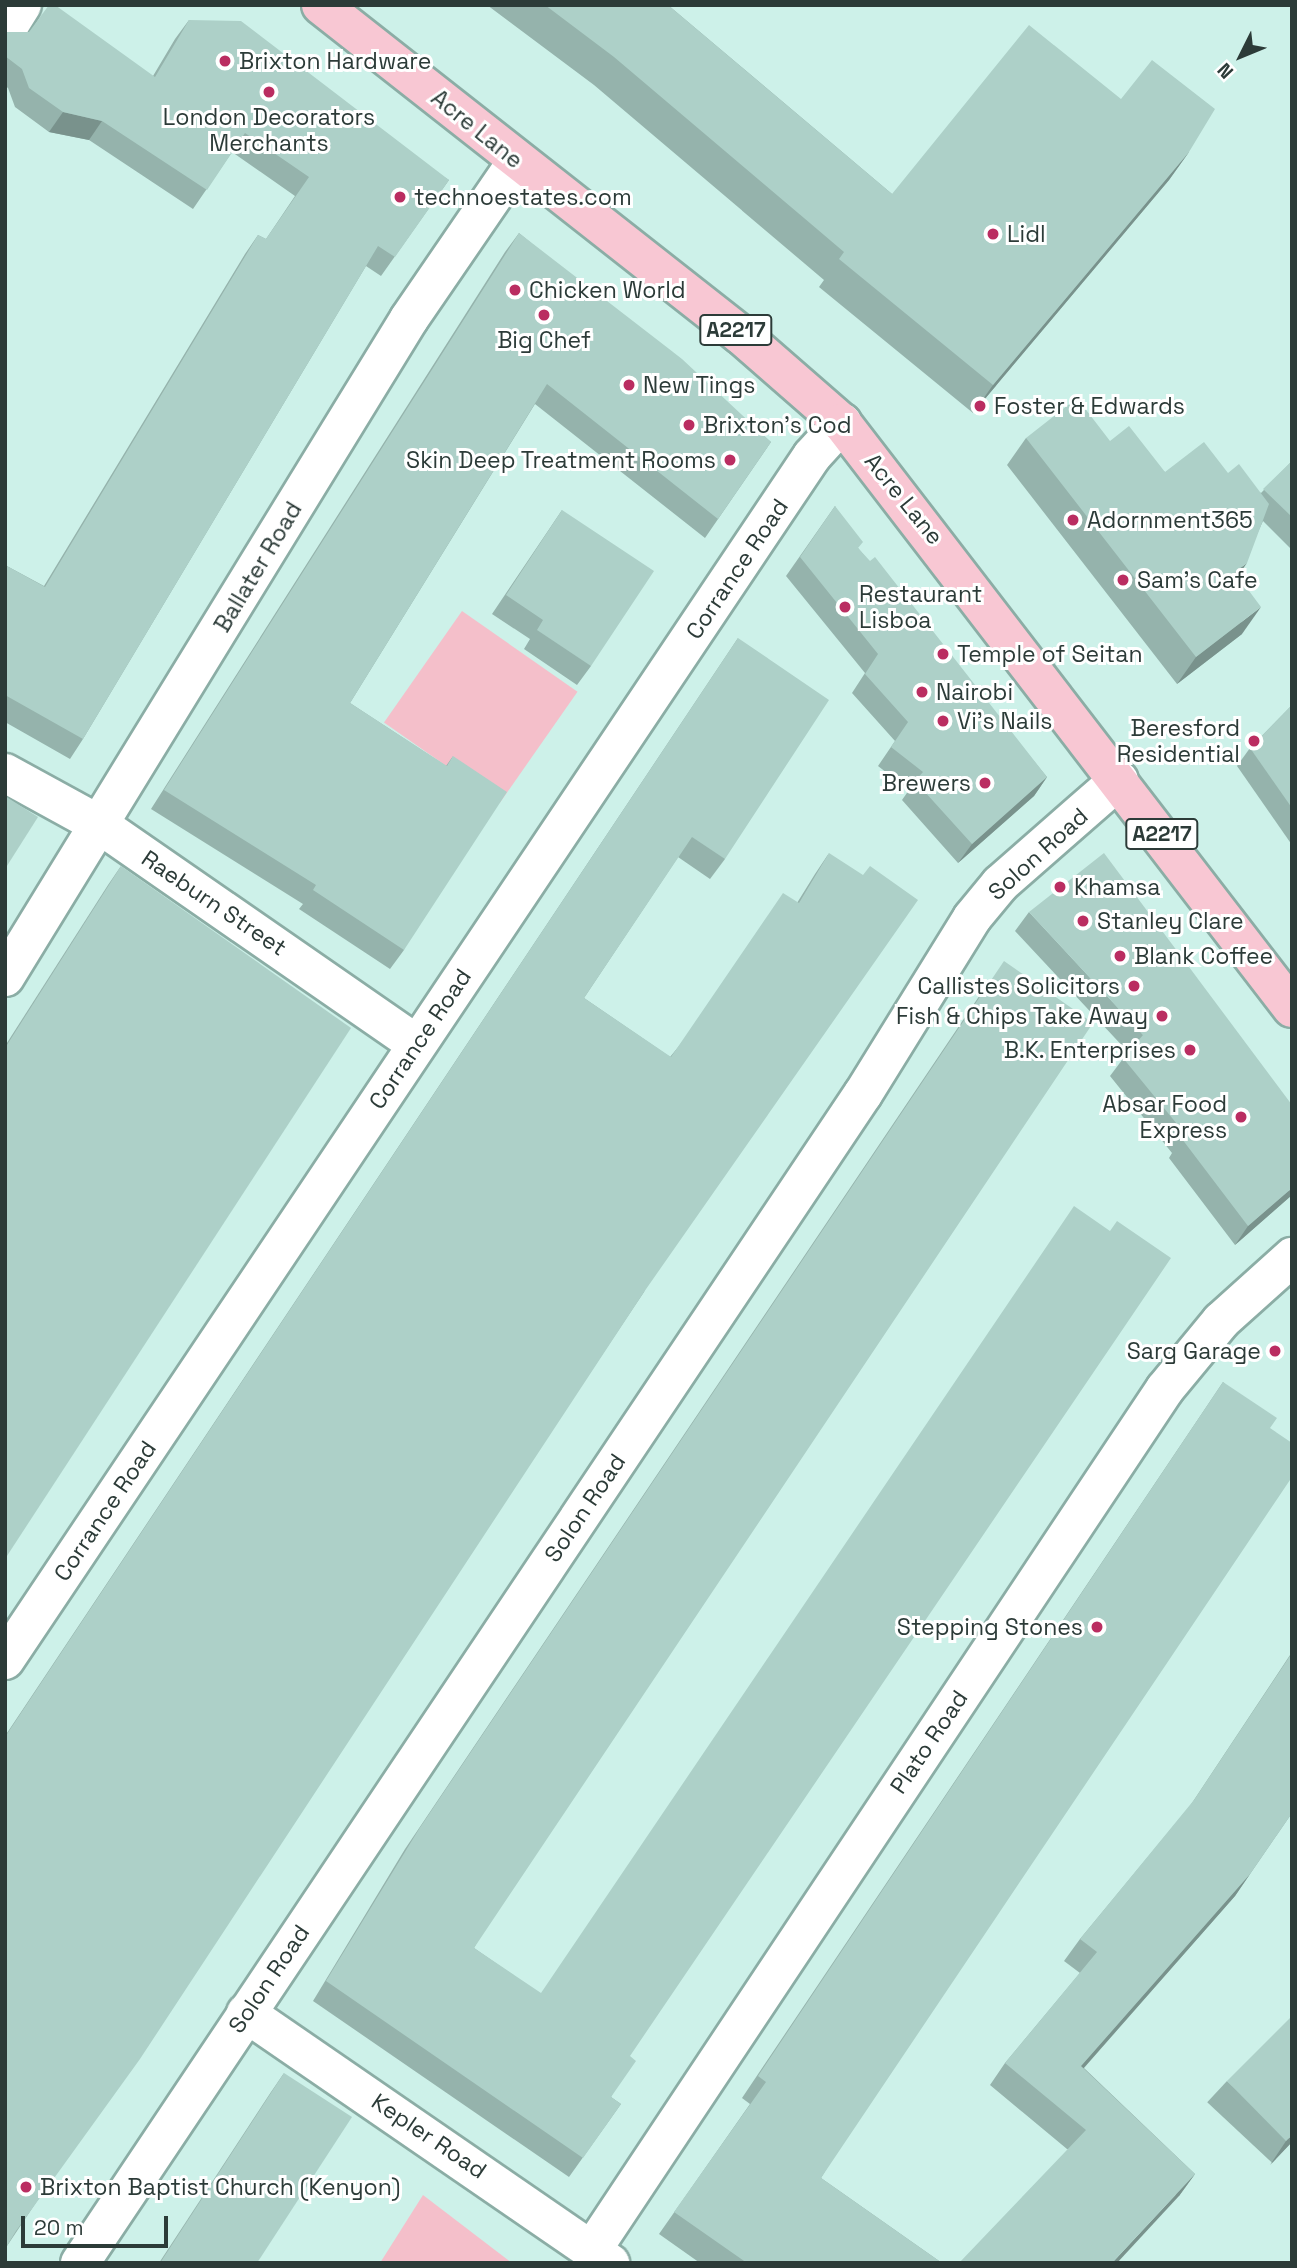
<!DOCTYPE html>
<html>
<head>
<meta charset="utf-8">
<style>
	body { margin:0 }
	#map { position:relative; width:1297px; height:2268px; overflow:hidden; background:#cdf1e9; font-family:"Space Grotesk",sans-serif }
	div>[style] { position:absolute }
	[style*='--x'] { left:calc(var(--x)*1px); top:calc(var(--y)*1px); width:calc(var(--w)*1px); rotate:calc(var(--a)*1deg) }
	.green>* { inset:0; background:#f4bfca; transform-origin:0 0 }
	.roads { filter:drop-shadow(2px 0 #8bada5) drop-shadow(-2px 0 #8bada5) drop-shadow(0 2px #8bada5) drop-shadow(0 -2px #8bada5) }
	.minor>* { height:38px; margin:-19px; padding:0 19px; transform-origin:19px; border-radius:19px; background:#fff }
	.primary>* { height:38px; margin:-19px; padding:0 19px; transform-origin:19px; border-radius:19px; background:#f8c7d3 }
	.wall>* { inset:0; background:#95b3ac; transform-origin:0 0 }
	.shaded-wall>* { inset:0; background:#79928c }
	.building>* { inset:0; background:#add0c8 }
	.dots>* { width:19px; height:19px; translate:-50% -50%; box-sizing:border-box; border:4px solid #fff; border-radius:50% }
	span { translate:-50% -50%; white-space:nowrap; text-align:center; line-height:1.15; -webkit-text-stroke:6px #fff; paint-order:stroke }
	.shield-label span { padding:2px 5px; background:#fff; border:2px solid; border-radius:5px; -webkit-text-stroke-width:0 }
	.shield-label { font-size:21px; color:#2c3b38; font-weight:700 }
	.poi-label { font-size:23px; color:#2c3b38 }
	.left { translate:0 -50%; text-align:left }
	.right { translate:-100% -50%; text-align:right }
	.street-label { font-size:23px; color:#2c3b38 }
	.frame { position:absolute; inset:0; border:7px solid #2c3b38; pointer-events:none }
	.north { position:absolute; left:1206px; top:21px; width:70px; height:70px; -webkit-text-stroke:5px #fff; paint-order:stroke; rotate:227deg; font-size:19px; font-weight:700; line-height:28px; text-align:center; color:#2c3b38 }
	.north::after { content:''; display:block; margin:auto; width:24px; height:32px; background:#2c3b38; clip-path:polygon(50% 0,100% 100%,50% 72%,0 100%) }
	.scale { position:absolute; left:21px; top:2216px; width:147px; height:32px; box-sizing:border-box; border:4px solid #2c3b38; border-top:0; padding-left:9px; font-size:21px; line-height:24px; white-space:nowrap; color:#2c3b38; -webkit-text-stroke:5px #fff; paint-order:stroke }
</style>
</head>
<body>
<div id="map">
	<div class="green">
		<div style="left:462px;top:611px;width:141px;height:136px;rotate:35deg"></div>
		<div style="clip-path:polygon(423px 2195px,512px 2263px,380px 2263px)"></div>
	</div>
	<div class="roads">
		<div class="minor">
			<div style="--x:5;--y:32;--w:32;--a:-58"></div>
			<div style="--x:5;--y:773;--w:108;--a:28.7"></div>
			<div style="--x:100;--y:825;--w:384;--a:34.7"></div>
			<div style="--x:5;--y:977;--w:772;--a:-58.45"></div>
			<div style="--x:409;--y:319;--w:191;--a:-55.6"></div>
			<div style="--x:5;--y:1660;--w:1449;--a:-56.17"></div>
			<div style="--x:812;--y:456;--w:45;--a:-47.7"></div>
			<div style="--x:246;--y:2013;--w:442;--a:34.5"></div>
			<div style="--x:592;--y:2250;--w:1034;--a:-56.36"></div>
			<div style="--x:1165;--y:1389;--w:88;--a:-50.5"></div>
			<div style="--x:1221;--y:1321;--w:96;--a:-42"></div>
			<div style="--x:80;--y:2263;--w:1407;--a:-56.19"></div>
			<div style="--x:863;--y:1094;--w:207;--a:-58.2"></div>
			<div style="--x:972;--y:918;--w:44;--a:-50.5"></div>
			<div style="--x:1000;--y:884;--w:158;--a:-41.2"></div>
		</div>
		<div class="primary">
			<div style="--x:321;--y:5;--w:534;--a:38.16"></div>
			<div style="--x:741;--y:335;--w:134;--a:41.1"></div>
			<div style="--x:842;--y:423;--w:738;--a:52.43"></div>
		</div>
	</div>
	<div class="wall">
		<div style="clip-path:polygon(487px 5px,668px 5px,892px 194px,1189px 152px,1169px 180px,973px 413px,819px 287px,824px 280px,594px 85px)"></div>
		<div style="clip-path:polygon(189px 20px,449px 180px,381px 276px,366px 266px,83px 739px,70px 759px,5px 722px,5px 565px,44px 586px,245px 254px,258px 235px,266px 239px,295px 196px,232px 152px,193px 209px,89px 140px,49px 132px,15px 107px,8px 88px,5px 86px,5px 27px,7px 32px,153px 76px,175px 39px)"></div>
		<div style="clip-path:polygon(519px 233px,771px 442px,705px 538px,535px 404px,350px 703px,446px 766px,453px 756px,404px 950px,390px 969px,299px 909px,303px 904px,151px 809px,505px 252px)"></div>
		<div style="clip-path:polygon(1026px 438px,1110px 441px,1165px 472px,1228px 473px,1261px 493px,1292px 461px,1292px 550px,1263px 521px,1238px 576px,1242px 634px,1177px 684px,1007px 465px)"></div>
		<div style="clip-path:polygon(835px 506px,858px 548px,1047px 777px,1034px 796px,958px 863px,902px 800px,909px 790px,878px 766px,895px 741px,852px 693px,865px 673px,786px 576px)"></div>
		<div style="clip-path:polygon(562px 510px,591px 666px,577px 685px,524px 649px,530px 639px,492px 614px)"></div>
		<div style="clip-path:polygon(738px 638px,725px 859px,710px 879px,678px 857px,584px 998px,670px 1057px,797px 903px,815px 874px,829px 853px,644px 1292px,5px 2249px,5px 1736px)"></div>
		<div style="clip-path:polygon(1292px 705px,1292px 845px,1237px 766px,1250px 748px)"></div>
		<div style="clip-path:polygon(121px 866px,5px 1559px,5px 1046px,108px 885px)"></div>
		<div style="clip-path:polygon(1029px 912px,1292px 1195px,1235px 1245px,1169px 1158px,1172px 1153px,1110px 1076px,1128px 1052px,1015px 931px)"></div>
		<div style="clip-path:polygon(990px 980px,474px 1948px,630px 2056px,611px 2097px,621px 2104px,569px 2177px,313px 2001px,405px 1849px)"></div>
		<div style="clip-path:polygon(1223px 1382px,1270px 1428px,821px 2178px,942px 2263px,700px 2263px,659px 2234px,750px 2104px,742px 2098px)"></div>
		<div style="clip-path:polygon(1292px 1652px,1292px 1813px,1235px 1896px,1084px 2068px,1195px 2174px,1179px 2196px,1067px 2149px,990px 2085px,1005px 2063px,1080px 1973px,1064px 1961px,1080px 1939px,1190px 1806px)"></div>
		<div style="clip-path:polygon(284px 2073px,257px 2263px,159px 2263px,271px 2092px)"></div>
		<div style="left:1227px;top:2081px;width:89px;height:29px;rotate:43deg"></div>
	</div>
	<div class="shaded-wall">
		<div style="clip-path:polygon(63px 112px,102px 121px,89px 140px,49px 132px)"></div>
		<div style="clip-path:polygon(1189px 152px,1169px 180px,973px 413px,993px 385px)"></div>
		<div style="clip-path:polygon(1247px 563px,1228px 590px,1235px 572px)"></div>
		<div style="clip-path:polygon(1261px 607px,1242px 634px,1177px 684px,1196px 657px)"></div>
		<div style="clip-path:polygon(1047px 777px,1034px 796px,958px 863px,972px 844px)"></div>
		<div style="clip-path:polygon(1292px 1188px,1292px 1195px,1235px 1245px,1248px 1226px)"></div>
		<div style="clip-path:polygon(1250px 1874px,1235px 1896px,1066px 2088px,1081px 2066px)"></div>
		<div style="clip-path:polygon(1292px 2135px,1292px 2142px,1270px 2165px,1286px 2141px)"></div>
		<div style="clip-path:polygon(1195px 2174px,1179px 2196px,1117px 2263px,1112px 2263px)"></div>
	</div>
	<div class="building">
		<div style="clip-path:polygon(49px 5px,55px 5px,155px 77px,189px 20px,241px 21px,449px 180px,395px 257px,378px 246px,83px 739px,5px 695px,5px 565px,45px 587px,258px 235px,266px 239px,309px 177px,245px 133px,207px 190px,102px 121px,63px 112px,29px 88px,22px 69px,5px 56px,5px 27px,7px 32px,29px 32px)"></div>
		<div style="clip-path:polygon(545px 5px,668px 5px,892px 194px,1029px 25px,1121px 99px,1152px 60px,1215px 109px,1189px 152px,993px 385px,839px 259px,844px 252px,614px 57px)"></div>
		<div style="clip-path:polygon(519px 233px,682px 359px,771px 442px,718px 519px,547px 384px,350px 703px,447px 766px,453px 756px,507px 792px,404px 950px,313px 890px,316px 885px,164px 790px)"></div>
		<div style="clip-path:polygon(1077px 398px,1110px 441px,1129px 426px,1165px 472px,1204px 442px,1228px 473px,1239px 464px,1269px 504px,1247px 563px,1235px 572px,1261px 607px,1196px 657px,1026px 438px)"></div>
		<div style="clip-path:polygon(1292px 461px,1292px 517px,1263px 489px)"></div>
		<div style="clip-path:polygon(835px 506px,863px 542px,858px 548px,870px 561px,875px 557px,1047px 777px,972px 844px,915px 781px,923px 772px,891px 747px,908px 722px,865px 674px,878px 654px,800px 557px)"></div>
		<div style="clip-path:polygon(562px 510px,654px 571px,591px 666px,537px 630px,543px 620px,506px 595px)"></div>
		<div style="clip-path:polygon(738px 638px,829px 700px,725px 859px,692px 837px,584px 998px,671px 1057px,783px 893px,799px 903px,829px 853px,863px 875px,870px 866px,918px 900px,644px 1292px,140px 2059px,16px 2231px,5px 2249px,5px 1737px)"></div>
		<div style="clip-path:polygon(1292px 705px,1292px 808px,1250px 748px)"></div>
		<div style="clip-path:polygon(5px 796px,38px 817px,5px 869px)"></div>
		<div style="clip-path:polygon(1104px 853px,1292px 1105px,1292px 1188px,1248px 1226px,1182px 1139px,1186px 1135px,1123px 1058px,1143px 1035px,1029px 912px)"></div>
		<div style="clip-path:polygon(121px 866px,351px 1028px,5px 1559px,5px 1048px)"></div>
		<div style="clip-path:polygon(1004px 961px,1093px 1023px,474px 1948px,541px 1993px,1074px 1206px,1110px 1231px,1117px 1221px,1171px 1258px,630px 2056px,636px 2061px,611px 2097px,621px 2104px,583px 2158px,326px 1981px,419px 1829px)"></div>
		<div style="clip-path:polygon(1223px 1382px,1277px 1418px,1270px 1428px,1292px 1443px,1292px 1477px,821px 2178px,942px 2263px,747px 2263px,674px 2212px,766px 2082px,758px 2076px)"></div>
		<div style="clip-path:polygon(1292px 1653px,1292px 1813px,1250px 1874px,1081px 2066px,1195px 2174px,1112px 2263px,959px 2263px,1086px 2130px,1005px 2063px,1097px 1952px,1080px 1939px,1194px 1800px)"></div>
		<div style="clip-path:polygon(1292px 2016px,1292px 2135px,1286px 2141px,1227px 2081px)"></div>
		<div style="clip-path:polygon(284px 2073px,352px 2117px,257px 2263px,160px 2263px)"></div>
	</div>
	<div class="dots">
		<div style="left:225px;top:61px;background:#ba2d61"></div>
		<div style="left:269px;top:92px;background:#ba2d61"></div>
		<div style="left:400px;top:197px;background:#ba2d61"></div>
		<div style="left:993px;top:234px;background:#ba2d61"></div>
		<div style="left:515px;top:290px;background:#ba2d61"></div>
		<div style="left:544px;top:315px;background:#ba2d61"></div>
		<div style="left:629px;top:385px;background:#ba2d61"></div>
		<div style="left:980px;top:406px;background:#ba2d61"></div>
		<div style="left:689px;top:425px;background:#ba2d61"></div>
		<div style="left:730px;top:460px;background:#ba2d61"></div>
		<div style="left:1073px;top:520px;background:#ba2d61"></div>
		<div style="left:1123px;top:580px;background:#ba2d61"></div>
		<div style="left:845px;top:607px;background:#ba2d61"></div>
		<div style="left:943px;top:654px;background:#ba2d61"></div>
		<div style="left:922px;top:692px;background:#ba2d61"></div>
		<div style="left:943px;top:721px;background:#ba2d61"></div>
		<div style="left:1254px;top:741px;background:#ba2d61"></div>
		<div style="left:985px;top:783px;background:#ba2d61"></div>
		<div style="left:1060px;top:887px;background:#ba2d61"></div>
		<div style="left:1083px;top:921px;background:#ba2d61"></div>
		<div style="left:1120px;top:956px;background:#ba2d61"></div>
		<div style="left:1134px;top:986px;background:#ba2d61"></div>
		<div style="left:1162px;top:1016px;background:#ba2d61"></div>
		<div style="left:1190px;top:1050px;background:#ba2d61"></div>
		<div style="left:1241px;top:1117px;background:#ba2d61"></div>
		<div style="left:1275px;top:1351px;background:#ba2d61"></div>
		<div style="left:1097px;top:1627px;background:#ba2d61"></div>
		<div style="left:26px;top:2187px;background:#ba2d61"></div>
	</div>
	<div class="shield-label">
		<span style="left:736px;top:330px">A2217</span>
		<span style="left:1162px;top:834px">A2217</span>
	</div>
	<div class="poi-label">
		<span class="left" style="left:239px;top:61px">Brixton Hardware</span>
		<span style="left:269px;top:130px">London Decorators<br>Merchants</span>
		<span class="left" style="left:414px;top:197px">technoestates.com</span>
		<span class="left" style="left:1007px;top:234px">Lidl</span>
		<span class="left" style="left:529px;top:290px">Chicken World</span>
		<span style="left:544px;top:340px">Big Chef</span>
		<span class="left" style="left:643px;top:385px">New Tings</span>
		<span class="left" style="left:994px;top:406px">Foster &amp; Edwards</span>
		<span class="left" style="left:703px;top:425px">Brixton's Cod</span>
		<span class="right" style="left:716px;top:460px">Skin Deep Treatment Rooms</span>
		<span class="left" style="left:1087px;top:520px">Adornment365</span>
		<span class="left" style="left:1137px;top:580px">Sam's Cafe</span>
		<span class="left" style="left:859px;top:607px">Restaurant<br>Lisboa</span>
		<span class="left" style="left:957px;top:654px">Temple of Seitan</span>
		<span class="left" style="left:936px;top:692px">Nairobi</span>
		<span class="left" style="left:957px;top:721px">Vi's Nails</span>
		<span class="right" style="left:1240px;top:741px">Beresford<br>Residential</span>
		<span class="right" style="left:971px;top:783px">Brewers</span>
		<span class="left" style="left:1074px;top:887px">Khamsa</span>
		<span class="left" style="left:1097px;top:921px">Stanley Clare</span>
		<span class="left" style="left:1134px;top:956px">Blank Coffee</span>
		<span class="right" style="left:1120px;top:986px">Callistes Solicitors</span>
		<span class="right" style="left:1148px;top:1016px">Fish &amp; Chips Take Away</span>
		<span class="right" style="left:1176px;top:1050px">B.K. Enterprises</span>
		<span class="right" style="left:1227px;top:1117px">Absar Food<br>Express</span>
		<span class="right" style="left:1261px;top:1351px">Sarg Garage</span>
		<span class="right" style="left:1083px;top:1627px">Stepping Stones</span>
		<span class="left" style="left:40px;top:2187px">Brixton Baptist Church (Kenyon)</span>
	</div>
	<div class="street-label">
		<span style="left:477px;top:129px;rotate:39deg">Acre Lane</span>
		<span style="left:904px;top:499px;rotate:51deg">Acre Lane</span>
		<span style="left:258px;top:567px;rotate:-59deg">Ballater Road</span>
		<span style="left:737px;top:569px;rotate:-56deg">Corrance Road</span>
		<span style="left:1038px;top:854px;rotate:-42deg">Solon Road</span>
		<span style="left:214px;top:903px;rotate:34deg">Raeburn Street</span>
		<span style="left:420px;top:1039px;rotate:-56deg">Corrance Road</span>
		<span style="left:585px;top:1508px;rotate:-56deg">Solon Road</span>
		<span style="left:105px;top:1511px;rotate:-56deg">Corrance Road</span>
		<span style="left:929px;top:1742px;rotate:-56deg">Plato Road</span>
		<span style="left:269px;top:1979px;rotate:-56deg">Solon Road</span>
		<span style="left:429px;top:2136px;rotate:34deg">Kepler Road</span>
	</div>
	<div class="frame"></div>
	<div class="north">N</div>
	<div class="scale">20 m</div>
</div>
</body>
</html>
